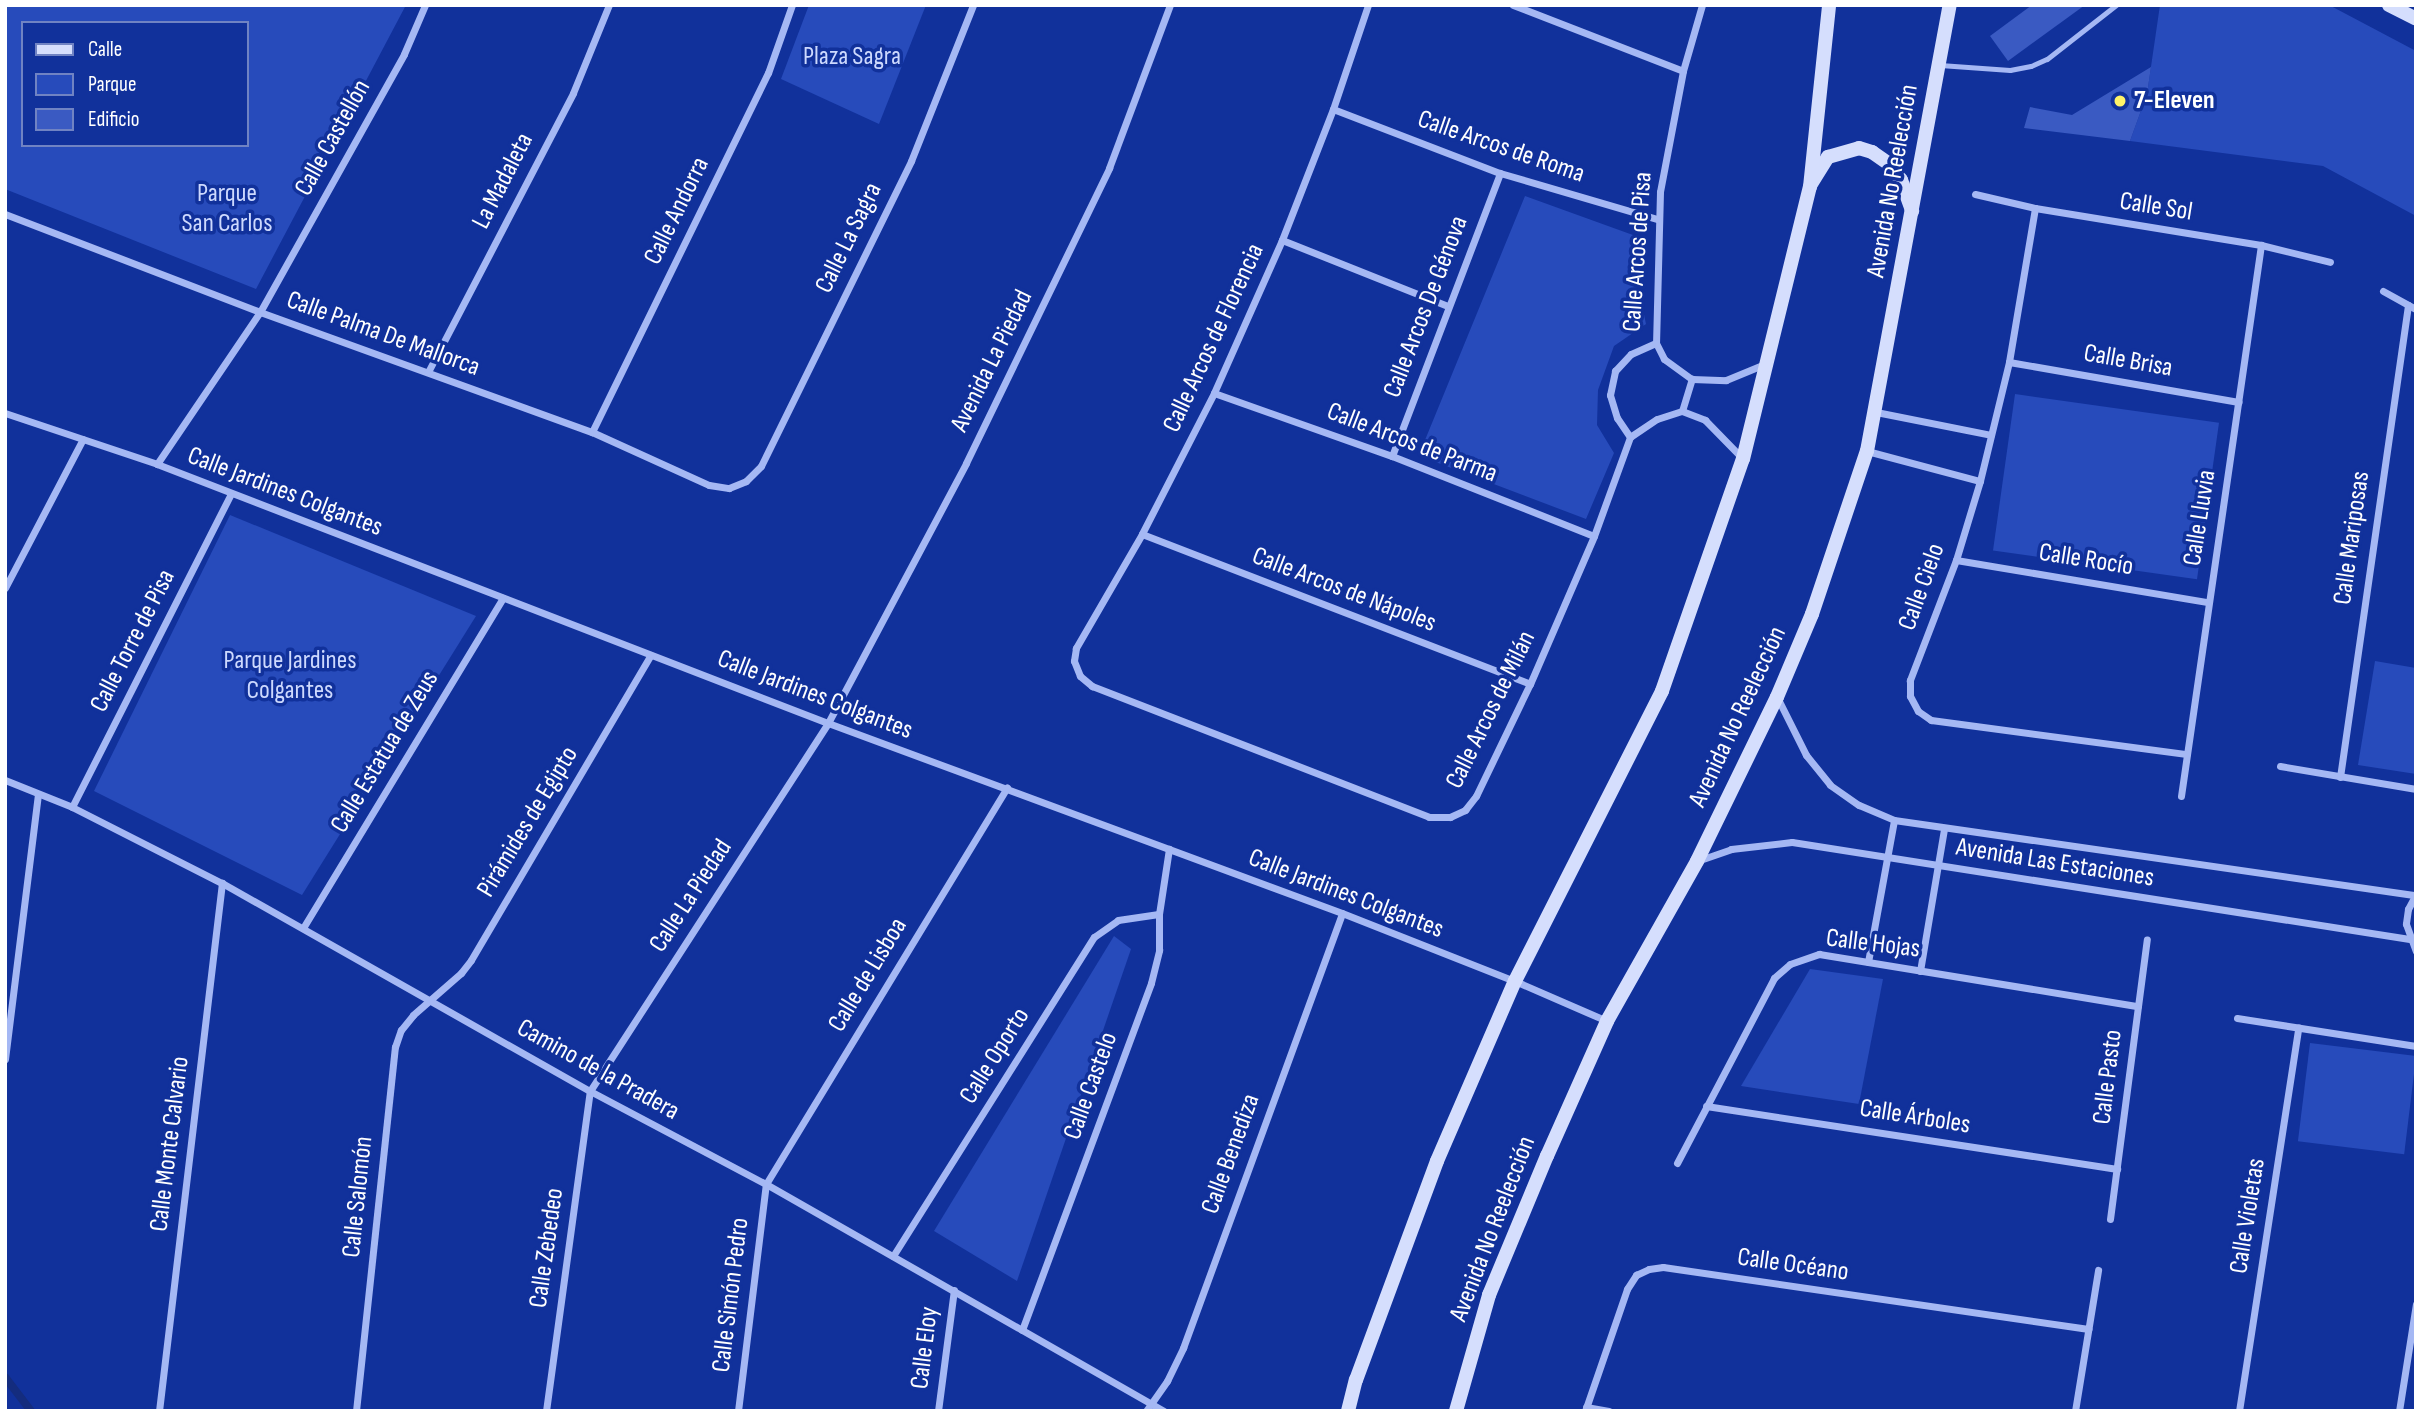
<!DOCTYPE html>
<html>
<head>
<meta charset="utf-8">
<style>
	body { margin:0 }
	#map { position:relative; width:2421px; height:1416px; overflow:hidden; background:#11319b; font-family:"Sofia Sans Condensed",sans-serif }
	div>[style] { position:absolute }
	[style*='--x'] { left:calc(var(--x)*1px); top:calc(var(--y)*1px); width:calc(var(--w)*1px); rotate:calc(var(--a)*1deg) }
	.green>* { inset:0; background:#274bbb; transform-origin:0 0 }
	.stream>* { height:8px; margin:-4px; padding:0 4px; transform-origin:4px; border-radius:4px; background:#142c7e }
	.building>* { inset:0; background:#3a5ac2 }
	.service>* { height:5px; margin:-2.5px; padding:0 2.5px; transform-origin:2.5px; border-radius:2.5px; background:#a5b8f4 }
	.minor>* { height:7px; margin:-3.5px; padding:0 3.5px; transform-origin:3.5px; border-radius:3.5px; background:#a5b8f4 }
	.secondary>* { height:14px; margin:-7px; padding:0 7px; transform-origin:7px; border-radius:7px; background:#d5defd }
	.dots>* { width:19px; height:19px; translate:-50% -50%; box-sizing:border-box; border:4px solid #11319b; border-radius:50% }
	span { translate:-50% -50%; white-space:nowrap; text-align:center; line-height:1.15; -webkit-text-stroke:7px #11319b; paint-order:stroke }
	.park-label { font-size:26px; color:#cdd9fe }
	.poi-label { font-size:26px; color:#fff; font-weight:700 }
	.left { translate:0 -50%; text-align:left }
	.street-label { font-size:26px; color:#fff }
	.frame { position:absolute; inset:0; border:7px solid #fff; pointer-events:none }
	.legend { position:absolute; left:21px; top:21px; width:228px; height:126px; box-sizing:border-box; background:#11319b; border:2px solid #7083c3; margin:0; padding:9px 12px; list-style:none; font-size:21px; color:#fff }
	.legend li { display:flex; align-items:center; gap:14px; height:35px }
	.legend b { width:35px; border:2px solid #7083c3 }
</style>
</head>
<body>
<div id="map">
	<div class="green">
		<div style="clip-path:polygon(evenodd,5px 5px,406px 5px,256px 289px,5px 189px,5px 5px,23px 23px,247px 23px,247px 145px,23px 145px,23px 23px)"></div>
		<div style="clip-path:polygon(809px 5px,926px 5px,879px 124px,781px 79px)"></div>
		<div style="clip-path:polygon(2160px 5px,2329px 5px,2416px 51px,2416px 216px,2323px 166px,2130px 141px,2147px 94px)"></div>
		<div style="clip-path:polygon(1525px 196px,1644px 239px,1641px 300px,1646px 324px,1614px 346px,1598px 390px,1597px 425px,1614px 453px,1586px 519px,1433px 461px,1423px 445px)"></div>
		<div style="left:2015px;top:394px;width:206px;height:158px;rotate:8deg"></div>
		<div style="clip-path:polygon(230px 515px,476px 616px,302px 895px,94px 791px)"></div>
		<div style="clip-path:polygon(2375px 661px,2416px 668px,2416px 774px,2358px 765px)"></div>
		<div style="clip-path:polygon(1114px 936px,1131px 949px,1017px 1281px,934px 1231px)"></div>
		<div style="clip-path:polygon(1810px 969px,1883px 979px,1859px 1104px,1741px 1086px)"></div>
		<div style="left:2310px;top:1043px;width:107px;height:99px;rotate:7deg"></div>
	</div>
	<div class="stream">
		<div style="--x:5;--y:1377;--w:43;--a:52.6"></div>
	</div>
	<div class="building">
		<div style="clip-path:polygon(2032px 5px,2085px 5px,2008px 61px,1990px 36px)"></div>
		<div style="clip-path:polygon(2151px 67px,2147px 94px,2130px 141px,2024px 128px,2030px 107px,2072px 115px)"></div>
	</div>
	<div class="service">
		<div style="--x:1940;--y:65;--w:70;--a:4.1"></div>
		<div style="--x:2010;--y:70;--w:21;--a:-11"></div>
		<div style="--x:2031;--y:66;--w:17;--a:-24"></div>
		<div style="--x:2047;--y:59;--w:88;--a:-38"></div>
	</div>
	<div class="minor">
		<div style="--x:1368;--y:5;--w:110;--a:108.6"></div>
		<div style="--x:1333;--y:109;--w:141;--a:111.3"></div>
		<div style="--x:1282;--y:240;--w:167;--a:114"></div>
		<div style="--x:1214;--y:393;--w:158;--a:117.1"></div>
		<div style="--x:1142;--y:534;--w:132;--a:120.1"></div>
		<div style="--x:1076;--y:648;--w:13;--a:99"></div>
		<div style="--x:1074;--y:661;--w:16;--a:68"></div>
		<div style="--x:1080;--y:676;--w:16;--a:40"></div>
		<div style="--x:1092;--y:686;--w:362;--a:21.2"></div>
		<div style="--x:1429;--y:817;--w:21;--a:0"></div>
		<div style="--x:1450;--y:817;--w:17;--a:-25"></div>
		<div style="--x:1465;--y:810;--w:18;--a:-52"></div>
		<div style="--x:1476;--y:796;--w:124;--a:-64.3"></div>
		<div style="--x:1530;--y:684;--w:161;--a:-66.6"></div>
		<div style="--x:1594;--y:536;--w:105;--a:-70"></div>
		<div style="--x:1513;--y:5;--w:182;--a:21.2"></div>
		<div style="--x:1702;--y:5;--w:69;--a:106.1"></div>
		<div style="--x:1683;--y:71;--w:123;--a:100.8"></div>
		<div style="--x:1660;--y:192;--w:151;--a:91.5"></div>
		<div style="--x:1656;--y:343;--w:18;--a:63"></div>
		<div style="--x:1664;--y:359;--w:34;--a:36"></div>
		<div style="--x:1692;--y:379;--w:34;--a:2"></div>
		<div style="--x:1726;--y:380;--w:42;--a:-22.3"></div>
		<div style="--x:1333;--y:109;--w:179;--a:21"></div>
		<div style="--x:1500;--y:173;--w:164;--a:16.3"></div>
		<div style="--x:1975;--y:194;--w:62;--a:13.1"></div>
		<div style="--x:2035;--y:208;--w:229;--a:9.3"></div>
		<div style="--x:2261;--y:245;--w:71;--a:13.8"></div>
		<div style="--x:2035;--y:208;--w:156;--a:99.6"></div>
		<div style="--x:2009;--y:362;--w:122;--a:103.7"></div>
		<div style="--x:1980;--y:481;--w:83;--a:106.9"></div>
		<div style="--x:1956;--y:560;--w:129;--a:111"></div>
		<div style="--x:1910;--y:680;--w:16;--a:90"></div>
		<div style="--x:1910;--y:696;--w:17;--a:62"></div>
		<div style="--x:1918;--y:711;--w:16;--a:35"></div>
		<div style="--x:1931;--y:720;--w:258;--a:7.6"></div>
		<div style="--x:5;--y:214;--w:273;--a:21"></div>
		<div style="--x:260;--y:312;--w:353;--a:19.9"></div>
		<div style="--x:592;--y:432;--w:128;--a:24.4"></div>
		<div style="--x:709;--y:485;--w:20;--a:9"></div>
		<div style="--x:729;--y:488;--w:18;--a:-22"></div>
		<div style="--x:746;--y:481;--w:21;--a:-45"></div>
		<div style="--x:761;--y:466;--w:340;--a:-63.8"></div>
		<div style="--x:911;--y:161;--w:168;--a:-68.3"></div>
		<div style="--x:1282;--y:240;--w:179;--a:21.7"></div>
		<div style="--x:2383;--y:291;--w:38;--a:29"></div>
		<div style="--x:2009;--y:362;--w:233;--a:9.9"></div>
		<div style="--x:428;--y:372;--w:314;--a:-62.5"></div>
		<div style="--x:573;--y:93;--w:95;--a:-67.8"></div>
		<div style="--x:1214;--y:393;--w:189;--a:19.5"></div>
		<div style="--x:1392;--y:456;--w:217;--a:21.6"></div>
		<div style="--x:1682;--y:411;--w:34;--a:-73"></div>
		<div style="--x:1876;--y:412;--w:117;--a:11.3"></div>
		<div style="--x:5;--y:413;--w:160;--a:18.5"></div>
		<div style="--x:157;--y:464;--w:719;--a:21.11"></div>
		<div style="--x:828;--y:723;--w:548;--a:20.29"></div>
		<div style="--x:1342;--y:913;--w:186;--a:21.5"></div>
		<div style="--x:1515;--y:981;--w:100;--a:23.5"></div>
		<div style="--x:592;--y:432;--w:400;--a:-63.9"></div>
		<div style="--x:768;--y:73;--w:72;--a:-70.6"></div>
		<div style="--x:1630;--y:437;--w:32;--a:-34"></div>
		<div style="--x:1657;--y:419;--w:26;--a:-18"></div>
		<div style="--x:1682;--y:411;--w:25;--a:21"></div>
		<div style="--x:1705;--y:420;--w:54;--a:45.7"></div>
		<div style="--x:1630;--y:437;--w:23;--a:-124"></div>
		<div style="--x:1617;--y:418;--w:24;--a:-107"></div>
		<div style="--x:1610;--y:395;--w:25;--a:-78"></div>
		<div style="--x:1615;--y:371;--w:23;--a:-47"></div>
		<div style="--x:1631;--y:354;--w:27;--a:-24"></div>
		<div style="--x:1867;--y:451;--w:117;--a:14.9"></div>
		<div style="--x:1392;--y:456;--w:303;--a:-69.1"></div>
		<div style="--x:157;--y:464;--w:184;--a:-55.9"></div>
		<div style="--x:260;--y:312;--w:295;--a:-60.8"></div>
		<div style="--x:404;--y:54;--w:53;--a:-66.8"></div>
		<div style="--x:1142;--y:534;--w:416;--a:21.1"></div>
		<div style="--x:1956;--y:560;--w:255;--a:9.5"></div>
		<div style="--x:5;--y:588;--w:168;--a:-62.4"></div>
		<div style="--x:1777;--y:697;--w:65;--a:63.4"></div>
		<div style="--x:1806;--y:755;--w:38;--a:51"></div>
		<div style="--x:1830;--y:785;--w:35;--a:35"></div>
		<div style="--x:1859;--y:805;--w:38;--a:23"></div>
		<div style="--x:1894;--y:820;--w:525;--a:8.21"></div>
		<div style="--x:2280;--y:766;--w:138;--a:9.6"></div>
		<div style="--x:2340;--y:777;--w:477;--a:-81.8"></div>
		<div style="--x:5;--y:780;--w:72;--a:21.9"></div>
		<div style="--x:72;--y:807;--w:168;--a:26.9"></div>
		<div style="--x:222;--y:883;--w:423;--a:29.5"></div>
		<div style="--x:590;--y:1091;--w:199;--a:27.9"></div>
		<div style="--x:766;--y:1184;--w:458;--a:29.7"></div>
		<div style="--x:2181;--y:796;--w:557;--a:-81.74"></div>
		<div style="--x:72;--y:807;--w:351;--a:-63.1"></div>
		<div style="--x:1697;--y:861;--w:36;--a:-19"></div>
		<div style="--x:1731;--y:849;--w:61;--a:-6.5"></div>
		<div style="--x:1792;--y:842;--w:625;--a:8.93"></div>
		<div style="--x:2416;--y:894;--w:17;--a:118"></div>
		<div style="--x:2408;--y:909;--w:15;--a:98"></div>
		<div style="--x:2406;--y:924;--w:29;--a:70"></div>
		<div style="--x:303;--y:928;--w:386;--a:-58.8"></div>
		<div style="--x:1868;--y:962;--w:144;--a:-79.6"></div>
		<div style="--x:1920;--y:971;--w:144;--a:-80.4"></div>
		<div style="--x:2237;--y:1018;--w:181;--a:8.9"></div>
		<div style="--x:5;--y:1059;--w:267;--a:-82.9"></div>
		<div style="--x:1706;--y:1106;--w:416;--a:8.7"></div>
		<div style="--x:1677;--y:1163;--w:209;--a:-62.3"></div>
		<div style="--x:1774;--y:978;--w:21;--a:-41"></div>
		<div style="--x:1790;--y:964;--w:31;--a:-19"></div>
		<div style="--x:1819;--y:954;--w:323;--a:9.3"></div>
		<div style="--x:2110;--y:1219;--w:282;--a:-82.5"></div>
		<div style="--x:893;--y:1256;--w:377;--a:-57.8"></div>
		<div style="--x:1094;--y:937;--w:29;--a:-35"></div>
		<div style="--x:1118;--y:920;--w:41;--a:-8.3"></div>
		<div style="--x:1022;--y:1330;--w:370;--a:-69.6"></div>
		<div style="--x:1151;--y:983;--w:34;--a:-76"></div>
		<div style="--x:1159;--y:950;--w:36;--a:-90"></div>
		<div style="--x:1159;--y:914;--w:66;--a:-81.3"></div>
		<div style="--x:1586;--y:1407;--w:23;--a:10"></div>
		<div style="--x:159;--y:1411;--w:532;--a:-83.2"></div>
		<div style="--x:356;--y:1411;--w:366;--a:-83.9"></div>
		<div style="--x:395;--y:1047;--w:18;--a:-71"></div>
		<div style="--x:401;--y:1030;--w:19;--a:-51"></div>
		<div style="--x:413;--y:1015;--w:64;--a:-41.2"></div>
		<div style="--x:461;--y:973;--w:16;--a:-52"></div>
		<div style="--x:471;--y:960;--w:354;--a:-59.5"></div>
		<div style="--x:546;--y:1411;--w:323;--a:-82.2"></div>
		<div style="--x:590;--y:1091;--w:438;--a:-57.1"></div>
		<div style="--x:828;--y:723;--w:294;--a:-62"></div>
		<div style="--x:966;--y:463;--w:328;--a:-64.1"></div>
		<div style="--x:1109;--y:168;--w:174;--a:-69.5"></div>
		<div style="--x:738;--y:1411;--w:229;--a:-83"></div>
		<div style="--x:766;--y:1184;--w:464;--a:-58.7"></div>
		<div style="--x:938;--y:1411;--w:122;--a:-82.5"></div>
		<div style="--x:1146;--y:1411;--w:37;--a:-55"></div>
		<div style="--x:1167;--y:1381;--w:37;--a:-64"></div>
		<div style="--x:1183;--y:1348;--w:463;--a:-69.9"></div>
		<div style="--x:1585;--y:1411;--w:129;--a:-71"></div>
		<div style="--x:1627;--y:1289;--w:17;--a:-57"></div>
		<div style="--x:1636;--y:1275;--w:14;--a:-25"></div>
		<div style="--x:1649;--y:1269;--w:14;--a:-8"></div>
		<div style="--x:1663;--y:1267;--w:430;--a:8.3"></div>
		<div style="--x:2075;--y:1411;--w:143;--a:-80.7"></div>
		<div style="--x:2239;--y:1411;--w:388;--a:-81.2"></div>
		<div style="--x:2399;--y:1411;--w:108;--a:-81"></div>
	</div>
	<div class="secondary">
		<div style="--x:2389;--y:5;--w:30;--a:27"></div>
		<div style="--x:1811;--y:184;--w:32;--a:-58"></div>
		<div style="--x:1828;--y:157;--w:32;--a:-16"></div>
		<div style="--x:1859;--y:148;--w:14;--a:17"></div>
		<div style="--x:1872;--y:152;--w:21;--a:35"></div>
		<div style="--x:1889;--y:164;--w:20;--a:53"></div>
		<div style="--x:1901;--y:180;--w:33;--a:70"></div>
		<div style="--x:1348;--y:1411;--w:32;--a:-76"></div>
		<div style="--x:1356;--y:1380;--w:233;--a:-69.7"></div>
		<div style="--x:1437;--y:1161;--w:196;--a:-66.6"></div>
		<div style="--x:1515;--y:981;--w:325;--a:-63.1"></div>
		<div style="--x:1662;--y:691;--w:246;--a:-70.8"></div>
		<div style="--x:1743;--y:459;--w:280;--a:-76.2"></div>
		<div style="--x:1810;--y:187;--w:183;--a:-84"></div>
		<div style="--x:1456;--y:1411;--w:121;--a:-74.1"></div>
		<div style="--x:1489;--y:1295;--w:151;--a:-67.4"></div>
		<div style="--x:1547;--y:1156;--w:148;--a:-66"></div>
		<div style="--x:1607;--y:1021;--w:184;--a:-60.6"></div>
		<div style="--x:1697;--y:861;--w:182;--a:-64"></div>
		<div style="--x:1777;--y:697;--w:90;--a:-67.1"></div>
		<div style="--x:1812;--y:614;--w:172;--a:-71.4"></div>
		<div style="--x:1867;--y:451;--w:454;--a:-79.5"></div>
	</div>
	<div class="dots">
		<div style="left:2120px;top:101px;background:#fff368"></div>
	</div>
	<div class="park-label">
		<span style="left:852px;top:57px">Plaza Sagra</span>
		<span style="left:227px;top:209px">Parque<br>San Carlos</span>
		<span style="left:290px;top:676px">Parque Jardines<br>Colgantes</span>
	</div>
	<div class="poi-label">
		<span class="left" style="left:2134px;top:101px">7-Eleven</span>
	</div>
	<div class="street-label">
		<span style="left:333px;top:138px;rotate:-61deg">Calle Castellón</span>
		<span style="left:1501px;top:147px;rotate:19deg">Calle Arcos de Roma</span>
		<span style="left:503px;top:181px;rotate:-63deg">La Madaleta</span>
		<span style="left:1893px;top:181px;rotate:-80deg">Avenida No Reelección</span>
		<span style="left:2156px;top:207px;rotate:9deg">Calle Sol</span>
		<span style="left:677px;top:211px;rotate:-64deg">Calle Andorra</span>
		<span style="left:849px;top:238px;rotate:-64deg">Calle La Sagra</span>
		<span style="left:1638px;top:252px;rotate:-86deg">Calle Arcos de Pisa</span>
		<span style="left:1426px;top:307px;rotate:-69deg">Calle Arcos De Génova</span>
		<span style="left:383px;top:334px;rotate:20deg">Calle Palma De Mallorca</span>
		<span style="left:1214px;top:338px;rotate:-65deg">Calle Arcos de Florencia</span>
		<span style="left:992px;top:361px;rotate:-64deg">Avenida La Piedad</span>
		<span style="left:2128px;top:361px;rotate:10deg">Calle Brisa</span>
		<span style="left:1412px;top:443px;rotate:21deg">Calle Arcos de Parma</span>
		<span style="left:285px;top:492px;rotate:21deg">Calle Jardines Colgantes</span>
		<span style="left:2200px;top:518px;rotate:-81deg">Calle Lluvia</span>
		<span style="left:2352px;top:538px;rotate:-82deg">Calle Mariposas</span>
		<span style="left:2086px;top:560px;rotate:9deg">Calle Rocío</span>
		<span style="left:1922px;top:587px;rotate:-70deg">Calle Cielo</span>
		<span style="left:1344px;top:590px;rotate:21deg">Calle Arcos de Nápoles</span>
		<span style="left:133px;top:641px;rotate:-63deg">Calle Torre de Pisa</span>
		<span style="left:815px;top:695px;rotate:21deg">Calle Jardines Colgantes</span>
		<span style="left:1491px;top:710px;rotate:-64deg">Calle Arcos de Milán</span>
		<span style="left:1738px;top:717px;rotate:-65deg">Avenida No Reelección</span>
		<span style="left:385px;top:752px;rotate:-59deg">Calle Estatua de Zeus</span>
		<span style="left:528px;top:822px;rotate:-59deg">Pirámides de Egipto</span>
		<span style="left:2055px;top:863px;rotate:9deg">Avenida Las Estaciones</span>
		<span style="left:1346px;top:894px;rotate:21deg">Calle Jardines Colgantes</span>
		<span style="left:691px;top:896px;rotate:-57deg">Calle La Piedad</span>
		<span style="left:1873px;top:944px;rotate:7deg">Calle Hojas</span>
		<span style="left:868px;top:975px;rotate:-59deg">Calle de Lisboa</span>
		<span style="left:995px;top:1056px;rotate:-58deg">Calle Oporto</span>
		<span style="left:598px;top:1070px;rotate:29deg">Camino de la Pradera</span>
		<span style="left:2108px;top:1077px;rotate:-83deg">Calle Pasto</span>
		<span style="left:1091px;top:1086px;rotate:-70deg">Calle Castelo</span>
		<span style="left:1915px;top:1117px;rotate:9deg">Calle Árboles</span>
		<span style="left:170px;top:1144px;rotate:-83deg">Calle Monte Calvario</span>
		<span style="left:1231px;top:1154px;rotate:-70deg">Calle Benediza</span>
		<span style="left:358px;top:1197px;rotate:-84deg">Calle Salomón</span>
		<span style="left:2248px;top:1216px;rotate:-81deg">Calle Violetas</span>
		<span style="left:1493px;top:1229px;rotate:-69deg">Avenida No Reelección</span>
		<span style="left:547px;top:1248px;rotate:-82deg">Calle Zebedeo</span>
		<span style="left:1793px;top:1265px;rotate:8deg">Calle Océano</span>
		<span style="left:731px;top:1295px;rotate:-83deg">Calle Simón Pedro</span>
		<span style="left:925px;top:1348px;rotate:-83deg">Calle Eloy</span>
	</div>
	<div class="frame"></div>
	<ul class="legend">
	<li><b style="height:9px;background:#d5defd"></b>Calle</li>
	<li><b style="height:19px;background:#274bbb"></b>Parque</li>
	<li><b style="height:19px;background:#3a5ac2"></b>Edificio</li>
	</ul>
</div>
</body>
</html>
